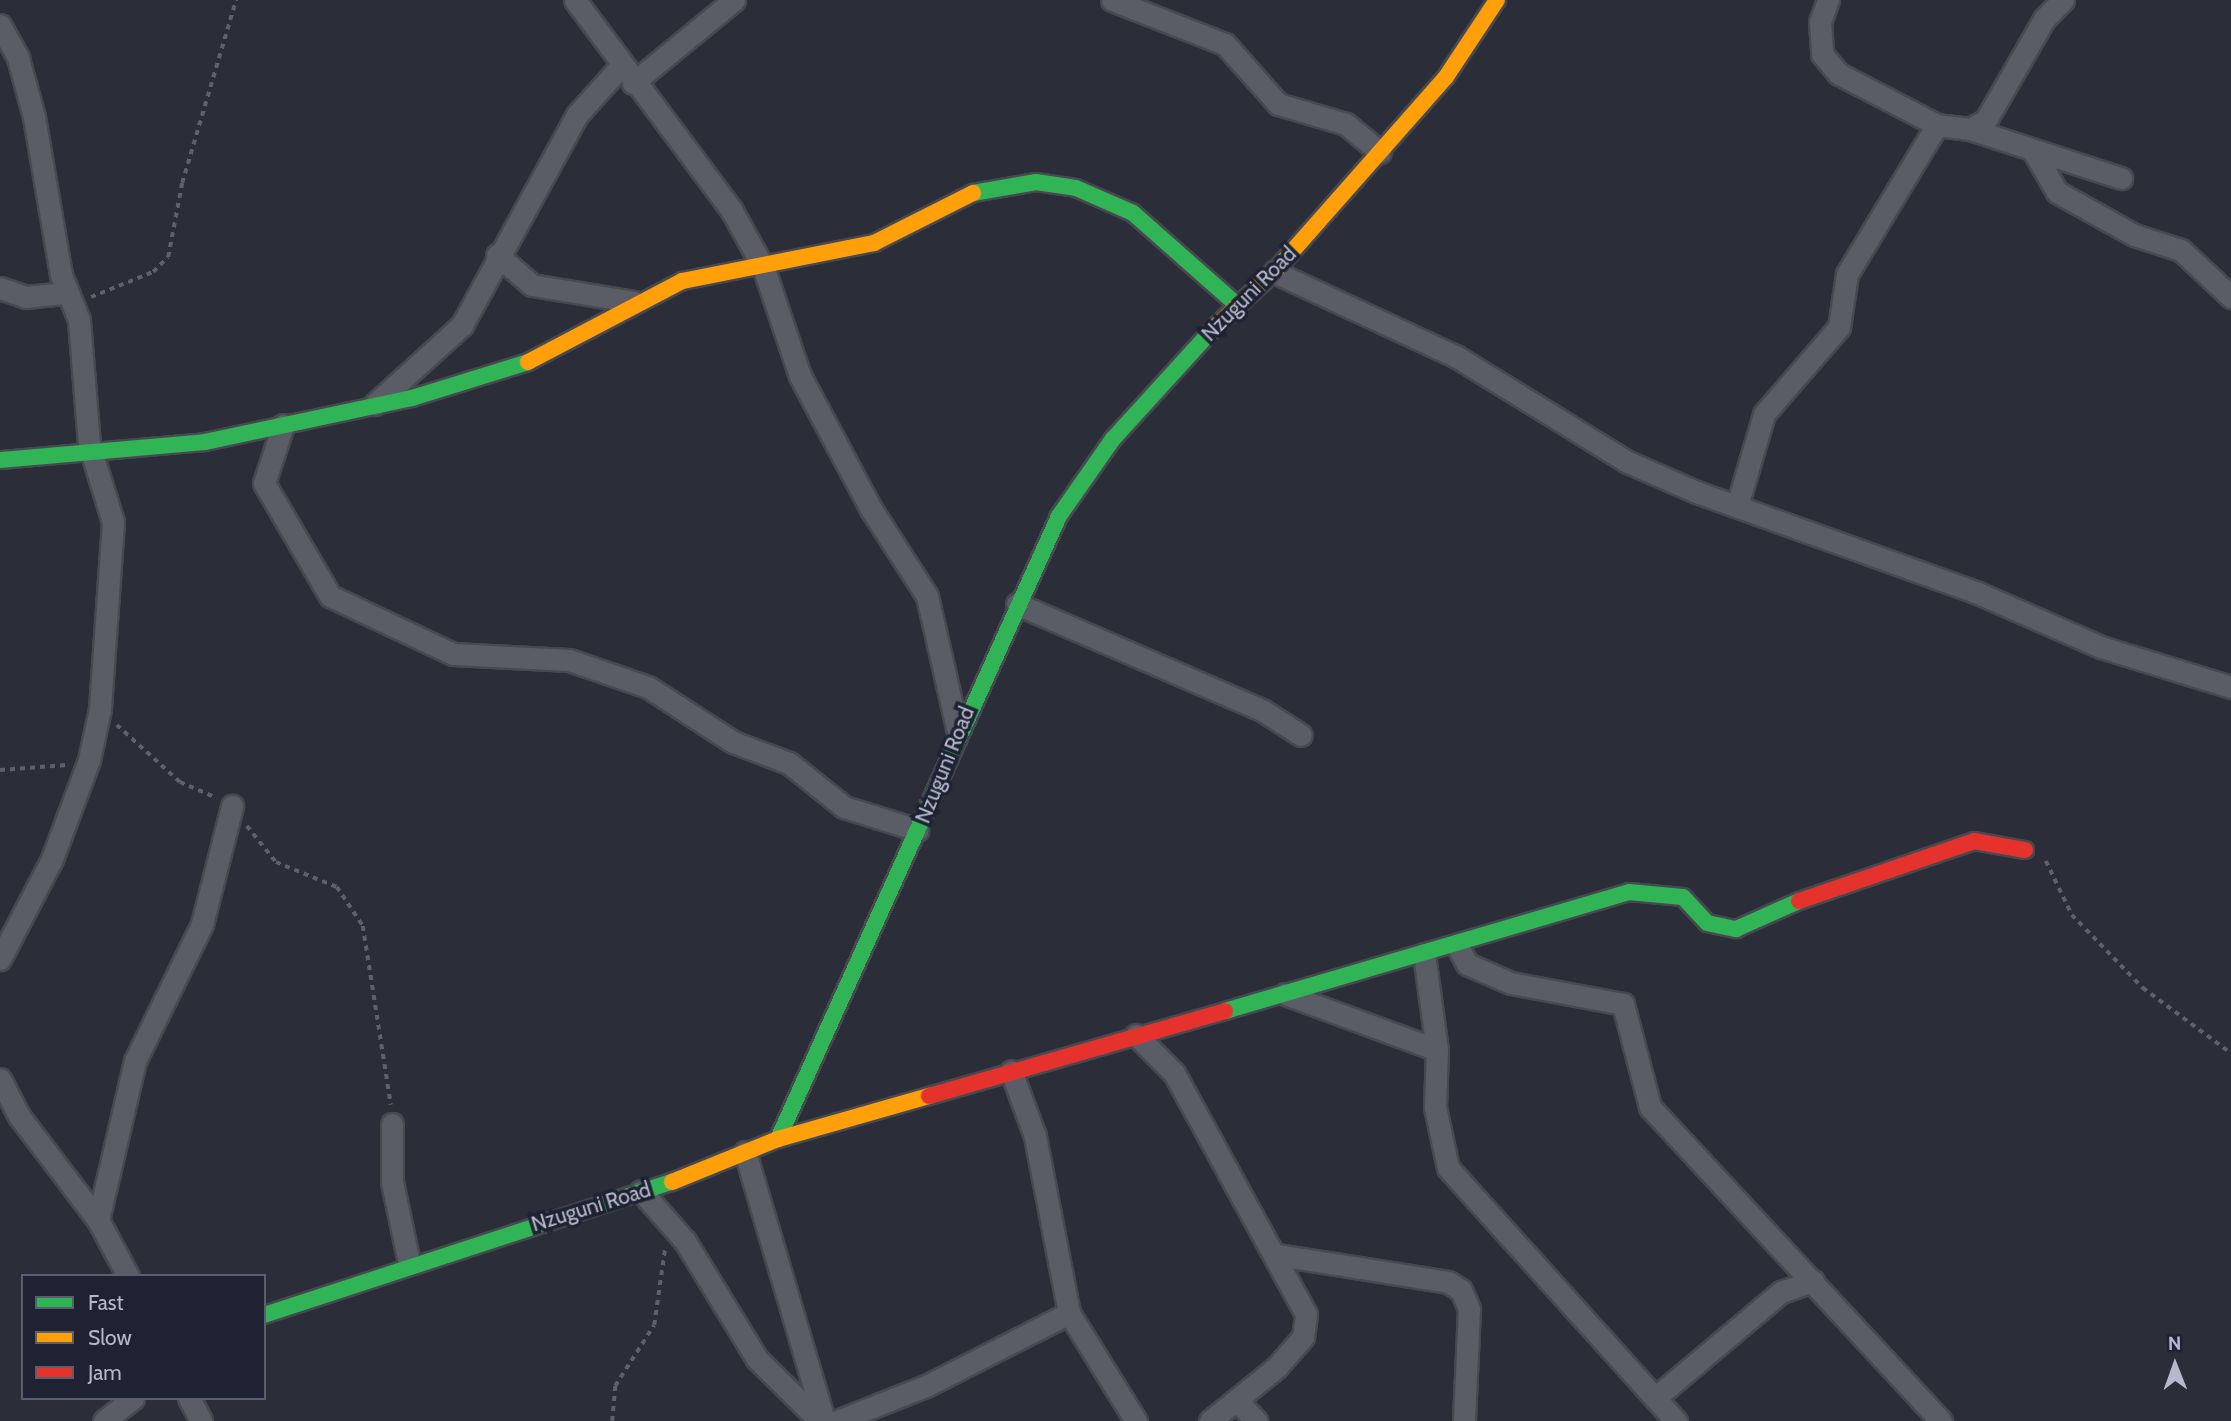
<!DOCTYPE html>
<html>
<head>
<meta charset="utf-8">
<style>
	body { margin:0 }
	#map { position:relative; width:2231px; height:1421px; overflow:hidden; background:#2b2e38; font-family:Cabin,sans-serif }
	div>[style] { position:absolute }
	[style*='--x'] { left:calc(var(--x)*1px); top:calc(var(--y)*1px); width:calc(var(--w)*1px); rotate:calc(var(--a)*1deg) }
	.path>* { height:3.5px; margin-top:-1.75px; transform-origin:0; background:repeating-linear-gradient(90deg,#5e616a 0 5px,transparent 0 10px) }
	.roads { filter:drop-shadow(2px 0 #474951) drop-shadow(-2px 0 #474951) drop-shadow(0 2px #474951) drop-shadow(0 -2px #474951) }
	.street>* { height:21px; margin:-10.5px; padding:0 10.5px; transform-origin:10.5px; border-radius:10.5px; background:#5b5d66 }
	.fast>* { height:16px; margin:-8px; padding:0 8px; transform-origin:8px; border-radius:8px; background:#30b455 }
	.slow>* { height:16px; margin:-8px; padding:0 8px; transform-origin:8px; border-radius:8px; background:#ff9f0a }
	.jam>* { height:16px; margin:-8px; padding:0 8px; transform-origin:8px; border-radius:8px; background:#e5322d }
	span { translate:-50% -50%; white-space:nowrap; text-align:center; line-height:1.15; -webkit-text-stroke:7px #1e2233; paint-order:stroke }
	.street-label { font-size:21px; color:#b5b9c9 }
	.legend { position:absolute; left:21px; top:1274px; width:245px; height:126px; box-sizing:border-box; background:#1e2233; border:2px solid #5a5e6f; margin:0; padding:9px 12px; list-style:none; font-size:21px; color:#b5b9c9 }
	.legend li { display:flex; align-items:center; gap:14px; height:35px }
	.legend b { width:35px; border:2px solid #5a5e6f }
	.north { position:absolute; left:2140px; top:1330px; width:70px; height:70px; -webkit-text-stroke:5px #1e2233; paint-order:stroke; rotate:359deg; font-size:19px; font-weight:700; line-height:28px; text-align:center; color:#b5b9c9 }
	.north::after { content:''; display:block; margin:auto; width:24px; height:32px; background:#b5b9c9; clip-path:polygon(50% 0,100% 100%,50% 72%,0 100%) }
</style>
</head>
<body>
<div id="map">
	<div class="path">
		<div style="--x:91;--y:297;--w:67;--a:-22"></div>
		<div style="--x:153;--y:272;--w:21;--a:-45"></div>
		<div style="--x:168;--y:257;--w:75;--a:-79.3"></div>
		<div style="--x:182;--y:183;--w:191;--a:-73.6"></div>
		<div style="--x:117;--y:725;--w:85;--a:42.1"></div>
		<div style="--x:180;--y:782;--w:40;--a:23.4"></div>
		<div style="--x:0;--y:770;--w:67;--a:-4.3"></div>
		<div style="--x:247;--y:826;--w:46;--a:51.1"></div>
		<div style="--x:276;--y:862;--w:66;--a:22.3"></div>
		<div style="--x:337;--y:887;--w:47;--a:56.3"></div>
		<div style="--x:363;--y:926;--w:181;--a:81.1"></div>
		<div style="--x:2046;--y:861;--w:60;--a:64.3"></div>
		<div style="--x:2072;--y:915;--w:102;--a:45.8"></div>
		<div style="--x:2143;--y:988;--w:109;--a:36.5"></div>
		<div style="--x:612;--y:1421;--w:35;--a:-85"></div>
		<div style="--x:615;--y:1386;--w:72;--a:-57.4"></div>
		<div style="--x:654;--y:1325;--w:78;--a:-81.9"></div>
	</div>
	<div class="roads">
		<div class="street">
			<div style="--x:575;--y:0;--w:263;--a:53.3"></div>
			<div style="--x:732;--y:211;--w:66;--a:61.1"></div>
			<div style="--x:764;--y:269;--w:113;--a:71.4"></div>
			<div style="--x:800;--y:376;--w:151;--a:61.9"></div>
			<div style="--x:871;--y:509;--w:103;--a:57.2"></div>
			<div style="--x:927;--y:596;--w:139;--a:77.2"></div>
			<div style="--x:1112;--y:0;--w:121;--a:21.3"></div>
			<div style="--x:1225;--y:44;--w:80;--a:48.5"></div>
			<div style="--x:1278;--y:104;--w:71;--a:16.4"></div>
			<div style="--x:1346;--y:124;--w:44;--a:39.5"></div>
			<div style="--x:1828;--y:0;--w:23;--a:110"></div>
			<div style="--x:1820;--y:22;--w:32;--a:86"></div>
			<div style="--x:1822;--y:54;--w:26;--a:50"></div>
			<div style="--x:1839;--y:74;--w:110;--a:27.5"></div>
			<div style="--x:1937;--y:125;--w:33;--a:7"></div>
			<div style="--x:1970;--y:129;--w:18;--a:-29"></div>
			<div style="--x:1986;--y:120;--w:116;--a:-60.1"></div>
			<div style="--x:2044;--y:19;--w:27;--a:-45"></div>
			<div style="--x:0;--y:25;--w:38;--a:61"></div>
			<div style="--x:18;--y:58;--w:61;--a:74.8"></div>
			<div style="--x:34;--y:117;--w:160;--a:80.3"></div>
			<div style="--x:61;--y:275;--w:48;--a:68.2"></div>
			<div style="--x:79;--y:320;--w:124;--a:85.4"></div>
			<div style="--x:89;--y:444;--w:82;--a:72.9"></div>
			<div style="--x:113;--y:522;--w:187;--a:94"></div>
			<div style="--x:100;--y:709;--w:52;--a:102.2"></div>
			<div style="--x:89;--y:760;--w:106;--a:110.5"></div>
			<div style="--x:52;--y:859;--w:113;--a:117.5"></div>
			<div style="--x:633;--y:83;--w:131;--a:-39.4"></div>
			<div style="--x:1970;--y:129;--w:159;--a:18"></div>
			<div style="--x:2034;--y:152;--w:46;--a:60.1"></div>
			<div style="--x:2057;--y:192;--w:88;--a:29.2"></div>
			<div style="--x:2134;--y:235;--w:49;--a:17.7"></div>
			<div style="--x:2181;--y:250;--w:69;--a:43.2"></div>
			<div style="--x:497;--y:255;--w:46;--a:40.6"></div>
			<div style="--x:532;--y:285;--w:104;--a:9.4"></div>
			<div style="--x:1274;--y:272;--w:202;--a:24.9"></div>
			<div style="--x:1457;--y:357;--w:201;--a:31.6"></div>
			<div style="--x:1628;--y:462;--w:77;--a:23.6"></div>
			<div style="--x:1699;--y:493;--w:296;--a:19.7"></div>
			<div style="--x:1978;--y:593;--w:134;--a:23.7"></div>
			<div style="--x:2101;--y:647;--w:136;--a:17.1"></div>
			<div style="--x:0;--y:288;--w:28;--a:19"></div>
			<div style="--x:26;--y:297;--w:39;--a:-6"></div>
			<div style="--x:375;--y:404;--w:118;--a:-42.2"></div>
			<div style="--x:462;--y:325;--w:239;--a:-61.3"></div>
			<div style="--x:577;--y:115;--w:66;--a:-48.1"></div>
			<div style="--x:283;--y:425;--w:61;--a:108.1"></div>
			<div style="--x:264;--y:483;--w:131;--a:59.7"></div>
			<div style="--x:330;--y:596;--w:136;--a:25.2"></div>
			<div style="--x:453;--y:654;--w:116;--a:3"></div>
			<div style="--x:569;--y:660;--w:83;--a:18.9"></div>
			<div style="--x:648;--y:687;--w:101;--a:32.9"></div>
			<div style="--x:733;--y:742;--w:60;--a:20.6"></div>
			<div style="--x:789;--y:763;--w:70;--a:38.7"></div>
			<div style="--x:844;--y:807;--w:77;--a:17.3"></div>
			<div style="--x:1737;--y:506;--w:96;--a:-73.6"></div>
			<div style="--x:1764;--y:414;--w:115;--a:-49.2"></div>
			<div style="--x:1839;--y:327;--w:54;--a:-81.4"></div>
			<div style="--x:1847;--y:274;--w:174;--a:-58.9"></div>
			<div style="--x:1017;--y:604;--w:267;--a:23.4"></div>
			<div style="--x:1262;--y:710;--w:46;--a:32.7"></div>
			<div style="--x:1457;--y:945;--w:21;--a:62"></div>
			<div style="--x:1467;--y:964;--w:48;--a:23.4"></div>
			<div style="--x:1511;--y:983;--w:114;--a:10.6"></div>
			<div style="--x:1623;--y:1004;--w:106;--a:75.3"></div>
			<div style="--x:1650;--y:1107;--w:428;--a:47.2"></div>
			<div style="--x:1424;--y:954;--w:97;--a:82.3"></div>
			<div style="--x:1285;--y:994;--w:162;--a:20.2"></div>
			<div style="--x:1437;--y:1050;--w:57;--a:92"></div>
			<div style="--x:1435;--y:1107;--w:62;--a:78"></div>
			<div style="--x:1448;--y:1168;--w:341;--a:48"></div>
			<div style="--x:1136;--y:1035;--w:54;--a:45"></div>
			<div style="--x:1174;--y:1073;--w:275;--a:61.3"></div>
			<div style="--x:1306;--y:1314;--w:23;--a:97"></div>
			<div style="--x:1303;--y:1337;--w:40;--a:131"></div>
			<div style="--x:1277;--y:1367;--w:86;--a:141.1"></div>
			<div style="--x:0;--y:1079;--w:42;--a:62.8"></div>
			<div style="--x:19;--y:1116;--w:131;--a:52.8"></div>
			<div style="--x:98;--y:1220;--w:64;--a:61.8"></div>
			<div style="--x:392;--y:1124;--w:58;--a:90"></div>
			<div style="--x:392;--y:1182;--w:83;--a:78.1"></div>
			<div style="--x:745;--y:1152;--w:280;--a:73.6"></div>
			<div style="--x:641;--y:1191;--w:67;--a:48.7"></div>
			<div style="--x:685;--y:1241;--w:138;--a:58.6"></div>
			<div style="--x:757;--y:1359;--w:88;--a:44.5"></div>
			<div style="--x:98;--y:1220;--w:163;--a:-76.9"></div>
			<div style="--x:135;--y:1061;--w:153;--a:-63.9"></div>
			<div style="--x:202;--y:924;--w:122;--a:-75.7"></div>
			<div style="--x:1278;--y:1255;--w:172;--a:9"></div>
			<div style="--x:1448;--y:1282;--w:15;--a:32"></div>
			<div style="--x:1461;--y:1290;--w:21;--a:67"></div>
			<div style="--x:1469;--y:1309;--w:112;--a:92.6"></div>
			<div style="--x:1069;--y:1313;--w:127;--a:58.2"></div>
			<div style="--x:189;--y:1398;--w:26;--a:62"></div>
			<div style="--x:1655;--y:1398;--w:165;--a:-40.1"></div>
			<div style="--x:1781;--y:1292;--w:34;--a:-19"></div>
			<div style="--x:1237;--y:1401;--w:28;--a:46"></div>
			<div style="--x:104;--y:1421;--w:37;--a:-38"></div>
			<div style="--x:837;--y:1421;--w:96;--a:-21.5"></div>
			<div style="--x:926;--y:1386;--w:161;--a:-27"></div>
			<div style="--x:1069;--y:1313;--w:180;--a:-100.9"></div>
			<div style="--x:1035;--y:1136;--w:69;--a:-110.3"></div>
		</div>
		<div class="fast">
			<div style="--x:973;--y:193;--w:64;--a:-9.9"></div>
			<div style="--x:1036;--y:182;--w:40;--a:8.5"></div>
			<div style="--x:1076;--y:188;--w:62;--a:23.7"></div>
			<div style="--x:1133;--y:213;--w:137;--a:41.5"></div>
			<div style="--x:0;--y:460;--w:206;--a:-5"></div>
			<div style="--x:205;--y:442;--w:212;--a:-12"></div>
			<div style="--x:412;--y:398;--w:121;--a:-17.2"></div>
			<div style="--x:1225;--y:1011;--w:421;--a:-16.4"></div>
			<div style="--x:1629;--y:892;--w:54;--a:5.3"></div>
			<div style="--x:1683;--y:897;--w:35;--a:47"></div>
			<div style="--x:1707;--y:923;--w:30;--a:12"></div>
			<div style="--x:1736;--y:929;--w:69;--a:-24"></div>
			<div style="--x:778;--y:1139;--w:683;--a:-65.72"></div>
			<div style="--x:1059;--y:516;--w:94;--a:-55"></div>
			<div style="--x:1113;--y:439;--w:149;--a:-47.7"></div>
			<div style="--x:264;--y:1315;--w:429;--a:-18.1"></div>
		</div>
		<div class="slow">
			<div style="--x:1213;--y:329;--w:83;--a:-43.1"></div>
			<div style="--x:1274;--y:272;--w:260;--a:-48.6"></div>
			<div style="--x:1446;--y:77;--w:92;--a:-56.5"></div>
			<div style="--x:528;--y:362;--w:174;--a:-27.7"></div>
			<div style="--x:682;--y:281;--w:196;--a:-11.2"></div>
			<div style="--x:874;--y:243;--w:111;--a:-26.8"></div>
			<div style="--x:672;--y:1182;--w:114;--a:-22.1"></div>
			<div style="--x:778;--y:1139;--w:157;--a:-15.9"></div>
		</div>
		<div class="jam">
			<div style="--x:1799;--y:901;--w:185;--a:-18.9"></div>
			<div style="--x:1974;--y:841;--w:52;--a:10"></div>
			<div style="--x:929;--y:1096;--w:308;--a:-16"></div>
		</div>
	</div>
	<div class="street-label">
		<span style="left:1249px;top:294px;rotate:-45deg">Nzuguni Road</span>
		<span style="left:945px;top:765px;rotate:-68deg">Nzuguni Road</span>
		<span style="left:591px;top:1207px;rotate:-17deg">Nzuguni Road</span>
	</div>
	<ul class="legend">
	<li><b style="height:9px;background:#30b455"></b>Fast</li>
	<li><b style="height:9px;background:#ff9f0a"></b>Slow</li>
	<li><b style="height:9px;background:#e5322d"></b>Jam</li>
	</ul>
	<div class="north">N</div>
</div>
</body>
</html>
